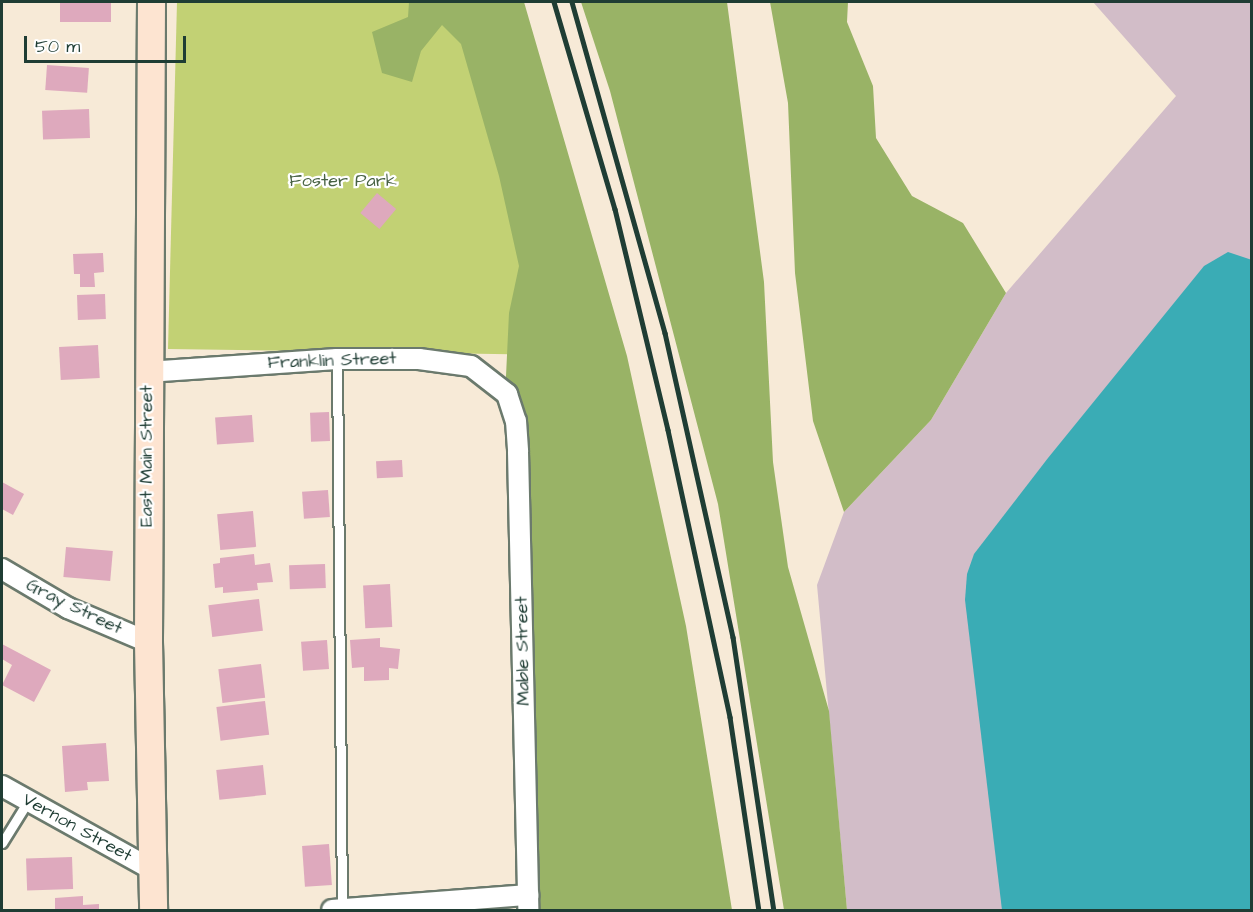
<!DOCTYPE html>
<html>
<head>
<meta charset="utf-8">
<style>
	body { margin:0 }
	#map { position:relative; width:1253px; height:912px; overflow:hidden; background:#f7ead7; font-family:"Architects Daughter",sans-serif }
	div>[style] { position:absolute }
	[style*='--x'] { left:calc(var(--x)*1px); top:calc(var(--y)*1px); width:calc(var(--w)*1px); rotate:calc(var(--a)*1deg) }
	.industrial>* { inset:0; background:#d2bdc8 }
	.green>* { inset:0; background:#c2d174 }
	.forest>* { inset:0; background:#99b366 }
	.water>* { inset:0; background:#3aacb5 }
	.building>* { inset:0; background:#dea9bd; transform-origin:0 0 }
	.roads { filter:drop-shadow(2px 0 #6b7a6d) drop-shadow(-2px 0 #6b7a6d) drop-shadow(0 2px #6b7a6d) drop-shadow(0 -2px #6b7a6d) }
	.lane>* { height:9px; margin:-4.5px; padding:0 4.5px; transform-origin:4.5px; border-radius:4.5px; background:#fff }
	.street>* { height:20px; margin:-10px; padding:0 10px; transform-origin:10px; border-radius:10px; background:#fff }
	.secondary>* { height:27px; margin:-13.5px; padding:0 13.5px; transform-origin:13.5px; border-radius:13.5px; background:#fde4d1 }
	.rail>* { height:4.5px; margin:-2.25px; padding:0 2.25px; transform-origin:2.25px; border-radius:2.25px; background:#1f3d34 }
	span { translate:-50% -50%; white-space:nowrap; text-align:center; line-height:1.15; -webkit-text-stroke:4.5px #fff; paint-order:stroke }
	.park-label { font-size:18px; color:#486244 }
	.street-label { font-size:18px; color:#1f3d34 }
	.frame { position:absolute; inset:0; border:3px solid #1f3d34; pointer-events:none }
	.scale { position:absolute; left:24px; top:36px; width:162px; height:27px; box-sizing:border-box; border:3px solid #1f3d34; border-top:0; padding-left:8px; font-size:18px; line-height:21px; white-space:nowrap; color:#1f3d34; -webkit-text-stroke:4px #fff; paint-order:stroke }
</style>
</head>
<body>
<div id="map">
	<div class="industrial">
		<div style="clip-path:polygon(1093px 2px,1251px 2px,1251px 910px,847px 910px,817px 585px,844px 512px,931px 420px,1006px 293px,1176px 96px)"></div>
	</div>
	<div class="green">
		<div style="clip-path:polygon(177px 2px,475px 2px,561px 355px,168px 349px)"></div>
	</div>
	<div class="forest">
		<div style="clip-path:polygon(409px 2px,524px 2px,627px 356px,686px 626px,732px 910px,528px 910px,506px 376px,509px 313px,519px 266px,499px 176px,461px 44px,442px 25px,421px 51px,412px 82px,382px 73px,372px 32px,408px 17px)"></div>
		<div style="clip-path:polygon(581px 2px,727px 2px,764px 282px,773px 462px,788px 567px,829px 711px,847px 910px,784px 910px,718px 504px,610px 91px)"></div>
		<div style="clip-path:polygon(770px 2px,848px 2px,847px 22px,873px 86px,876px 138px,912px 196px,963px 223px,1006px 293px,931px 420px,844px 512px,813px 421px,795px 273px,788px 103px)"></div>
	</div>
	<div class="water">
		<div style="clip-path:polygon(1228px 252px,1252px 260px,1251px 910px,1002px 910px,965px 600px,967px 574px,974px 554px,1048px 458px,1204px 266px)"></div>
	</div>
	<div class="building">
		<div style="left:60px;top:2px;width:51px;height:20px"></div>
		<div style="left:47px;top:65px;width:42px;height:25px;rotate:4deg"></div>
		<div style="left:89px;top:109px;width:29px;height:47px;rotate:88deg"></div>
		<div style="left:377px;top:193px;width:25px;height:26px;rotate:40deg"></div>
		<div style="clip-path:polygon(103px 253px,104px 272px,94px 273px,95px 287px,80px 287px,80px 274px,74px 274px,73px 254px)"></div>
		<div style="left:105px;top:294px;width:25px;height:28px;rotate:88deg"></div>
		<div style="left:98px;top:345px;width:33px;height:39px;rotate:87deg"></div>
		<div style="left:329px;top:412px;width:29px;height:19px;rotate:88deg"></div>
		<div style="left:252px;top:415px;width:27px;height:37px;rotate:86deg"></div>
		<div style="left:402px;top:460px;width:17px;height:26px;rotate:87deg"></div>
		<div style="clip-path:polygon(2px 482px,24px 494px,13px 515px,2px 509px)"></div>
		<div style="left:328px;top:490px;width:27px;height:26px;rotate:86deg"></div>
		<div style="left:253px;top:511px;width:36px;height:36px;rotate:85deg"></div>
		<div style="left:66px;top:547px;width:47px;height:30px;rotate:5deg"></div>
		<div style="clip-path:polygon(254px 554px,255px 565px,270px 563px,273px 582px,257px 583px,258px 590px,223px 593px,223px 587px,215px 588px,213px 564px,220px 563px,220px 558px)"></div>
		<div style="left:325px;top:564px;width:24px;height:36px;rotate:88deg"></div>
		<div style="left:390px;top:584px;width:43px;height:27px;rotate:87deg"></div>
		<div style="left:259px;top:599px;width:32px;height:51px;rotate:83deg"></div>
		<div style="clip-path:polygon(380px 638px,380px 647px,400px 649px,398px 669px,389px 668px,389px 680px,364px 681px,364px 667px,352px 668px,350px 640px)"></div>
		<div style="left:327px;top:640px;width:29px;height:26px;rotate:86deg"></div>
		<div style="clip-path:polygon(2px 644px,51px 670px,34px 702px,2px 685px,12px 665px,2px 659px)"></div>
		<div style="left:261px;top:664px;width:34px;height:43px;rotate:83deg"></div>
		<div style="left:265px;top:701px;width:34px;height:49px;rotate:83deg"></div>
		<div style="clip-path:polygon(106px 743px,109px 781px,87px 782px,88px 790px,65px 792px,62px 746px)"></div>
		<div style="left:263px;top:765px;width:30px;height:47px;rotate:84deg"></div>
		<div style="left:329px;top:844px;width:41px;height:27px;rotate:86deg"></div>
		<div style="left:72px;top:857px;width:32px;height:46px;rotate:88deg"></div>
		<div style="clip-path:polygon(83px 896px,83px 905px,99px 904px,99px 910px,55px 910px,55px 898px)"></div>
	</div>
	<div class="roads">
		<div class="lane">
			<div style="--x:337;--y:359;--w:551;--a:89.48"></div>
			<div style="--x:2;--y:843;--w:49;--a:-58.2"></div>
		</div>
		<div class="street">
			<div style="--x:147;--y:372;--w:190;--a:-3.9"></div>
			<div style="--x:337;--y:359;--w:82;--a:0"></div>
			<div style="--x:419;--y:359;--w:52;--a:7.7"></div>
			<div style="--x:471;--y:366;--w:46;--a:37.9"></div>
			<div style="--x:507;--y:394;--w:28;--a:72"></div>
			<div style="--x:516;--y:421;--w:31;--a:86"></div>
			<div style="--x:518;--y:452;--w:458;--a:88.7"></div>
			<div style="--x:2;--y:569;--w:77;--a:30.6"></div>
			<div style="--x:68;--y:608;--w:87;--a:23"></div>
			<div style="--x:2;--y:786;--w:173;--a:29.1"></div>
			<div style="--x:332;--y:910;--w:197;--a:-4.4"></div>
		</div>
		<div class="secondary">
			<div style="--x:151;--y:2;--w:640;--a:90.27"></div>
			<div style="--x:148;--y:642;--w:268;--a:88.9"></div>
		</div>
	</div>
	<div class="rail">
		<div style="--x:554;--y:2;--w:216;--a:73.6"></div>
		<div style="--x:615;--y:209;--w:227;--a:76.5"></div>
		<div style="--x:668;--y:430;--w:294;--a:77.8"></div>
		<div style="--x:730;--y:717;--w:195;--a:81.5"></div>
		<div style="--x:572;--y:2;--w:344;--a:74.3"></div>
		<div style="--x:665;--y:333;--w:312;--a:77.4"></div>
		<div style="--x:733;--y:637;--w:276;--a:81.5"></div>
	</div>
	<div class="park-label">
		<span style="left:343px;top:181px">Foster Park</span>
	</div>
	<div class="street-label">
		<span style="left:332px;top:361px;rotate:-2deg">Franklin Street</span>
		<span style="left:147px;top:456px;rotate:-90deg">East Main Street</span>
		<span style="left:74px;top:607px;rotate:26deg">Gray Street</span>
		<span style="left:523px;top:651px;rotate:-91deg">Mable Street</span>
		<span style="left:77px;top:828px;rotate:29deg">Vernon Street</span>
	</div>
	<div class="frame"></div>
	<div class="scale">50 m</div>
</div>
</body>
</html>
